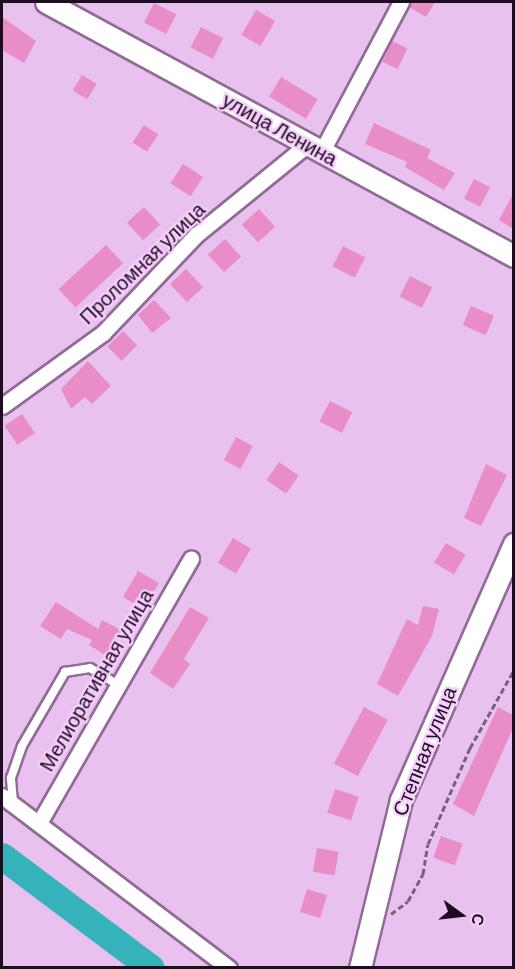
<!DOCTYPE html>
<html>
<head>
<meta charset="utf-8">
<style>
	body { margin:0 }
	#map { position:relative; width:515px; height:969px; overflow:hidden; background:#e9c1ef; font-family:Barlow,sans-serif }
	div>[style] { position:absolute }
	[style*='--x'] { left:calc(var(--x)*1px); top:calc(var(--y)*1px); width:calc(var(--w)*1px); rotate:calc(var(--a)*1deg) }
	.river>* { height:27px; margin:-13.5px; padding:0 13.5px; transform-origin:13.5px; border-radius:13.5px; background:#36b2bb }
	.building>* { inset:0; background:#e98dc7; transform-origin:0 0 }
	.path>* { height:3px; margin-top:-1.5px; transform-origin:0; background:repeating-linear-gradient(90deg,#795f7d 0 6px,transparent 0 9px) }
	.roads { filter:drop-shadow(2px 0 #906b95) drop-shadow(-2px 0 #906b95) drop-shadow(0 2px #906b95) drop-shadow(0 -2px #906b95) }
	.lane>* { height:8px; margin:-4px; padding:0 4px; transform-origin:4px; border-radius:4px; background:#fff }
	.street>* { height:15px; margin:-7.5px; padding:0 7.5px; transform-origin:7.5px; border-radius:7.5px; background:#fff }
	.secondary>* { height:21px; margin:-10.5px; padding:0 10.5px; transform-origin:10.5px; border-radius:10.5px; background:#fff }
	span { translate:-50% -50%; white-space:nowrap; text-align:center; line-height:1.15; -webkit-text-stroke:4.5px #f6cdfc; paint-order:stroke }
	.street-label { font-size:20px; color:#1c0e1e }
	.frame { position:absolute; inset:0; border:3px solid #1c0e1e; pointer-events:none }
	.north { position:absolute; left:431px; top:885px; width:60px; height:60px; -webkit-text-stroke:4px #f6cdfc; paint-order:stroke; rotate:105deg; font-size:16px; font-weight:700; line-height:24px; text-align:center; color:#1c0e1e }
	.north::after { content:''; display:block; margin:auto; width:21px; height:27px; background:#1c0e1e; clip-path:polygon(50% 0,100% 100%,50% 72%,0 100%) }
</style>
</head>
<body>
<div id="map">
	<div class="river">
		<div style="--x:2;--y:856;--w:186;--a:36.9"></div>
	</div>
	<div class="building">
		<div style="clip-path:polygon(411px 2px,435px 2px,426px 17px,409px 7px)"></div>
		<div style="left:154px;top:3px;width:25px;height:22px;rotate:27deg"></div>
		<div style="left:256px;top:10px;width:22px;height:29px;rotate:30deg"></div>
		<div style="clip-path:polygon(2px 17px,36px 41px,24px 63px,2px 50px)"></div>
		<div style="left:201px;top:27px;width:25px;height:23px;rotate:27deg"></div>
		<div style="left:392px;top:41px;width:17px;height:23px;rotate:25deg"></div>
		<div style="left:82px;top:75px;width:17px;height:18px;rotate:31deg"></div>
		<div style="left:281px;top:77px;width:43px;height:23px;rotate:31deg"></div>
		<div style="clip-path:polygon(374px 123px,431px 150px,427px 158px,455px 173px,444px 190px,405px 167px,407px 162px,365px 144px)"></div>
		<div style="left:144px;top:125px;width:17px;height:21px;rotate:33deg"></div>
		<div style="left:183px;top:164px;width:24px;height:23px;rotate:33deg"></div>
		<div style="left:474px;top:179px;width:18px;height:22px;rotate:27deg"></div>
		<div style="clip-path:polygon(513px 194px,513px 229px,499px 220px)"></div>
		<div style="left:144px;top:207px;width:24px;height:23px;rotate:48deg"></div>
		<div style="left:259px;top:209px;width:24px;height:23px;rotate:48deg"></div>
		<div style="left:225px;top:239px;width:24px;height:23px;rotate:48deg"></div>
		<div style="left:106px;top:245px;width:25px;height:65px;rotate:47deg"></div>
		<div style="left:343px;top:246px;width:25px;height:23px;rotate:27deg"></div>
		<div style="left:186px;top:269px;width:25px;height:22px;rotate:47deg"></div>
		<div style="left:410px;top:276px;width:25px;height:23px;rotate:27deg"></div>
		<div style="clip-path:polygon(154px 300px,171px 318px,152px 333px,138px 315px)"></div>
		<div style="left:471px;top:306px;width:25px;height:21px;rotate:23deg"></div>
		<div style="left:123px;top:331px;width:20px;height:22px;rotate:45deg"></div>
		<div style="clip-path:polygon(88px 361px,111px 386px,92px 404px,85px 397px,71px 409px,61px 389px)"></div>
		<div style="left:330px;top:401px;width:25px;height:23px;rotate:27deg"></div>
		<div style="left:22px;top:414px;width:23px;height:21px;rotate:56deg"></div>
		<div style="left:236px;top:437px;width:19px;height:26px;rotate:28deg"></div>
		<div style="left:279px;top:462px;width:24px;height:22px;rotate:35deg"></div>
		<div style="clip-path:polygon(486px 464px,507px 475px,481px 526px,464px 518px)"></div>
		<div style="left:233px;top:538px;width:21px;height:29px;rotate:31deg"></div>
		<div style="left:446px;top:543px;width:23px;height:23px;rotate:31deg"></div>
		<div style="left:138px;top:571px;width:24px;height:30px;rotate:30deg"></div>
		<div style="clip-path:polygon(56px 602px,98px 629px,102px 620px,121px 630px,107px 656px,89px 645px,92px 640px,67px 629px,61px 639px,40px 626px)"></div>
		<div style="clip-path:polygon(423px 606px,439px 609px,432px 636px,398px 696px,377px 684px,407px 619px,418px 625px)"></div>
		<div style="clip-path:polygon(190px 607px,209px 618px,184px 659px,190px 664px,173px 689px,150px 673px)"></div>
		<div style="left:364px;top:707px;width:27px;height:64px;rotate:28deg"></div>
		<div style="clip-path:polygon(498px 707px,513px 715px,513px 728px,474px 816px,453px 804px)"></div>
		<div style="left:335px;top:789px;width:25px;height:25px;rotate:18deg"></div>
		<div style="left:441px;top:836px;width:23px;height:23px;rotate:20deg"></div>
		<div style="left:317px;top:848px;width:22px;height:24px;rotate:10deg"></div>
		<div style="left:307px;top:889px;width:21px;height:24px;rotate:17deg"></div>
	</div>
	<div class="path">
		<div style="--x:391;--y:914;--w:21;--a:-37"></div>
		<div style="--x:408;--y:901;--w:31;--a:-61"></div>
		<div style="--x:423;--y:874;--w:30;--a:-81"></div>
		<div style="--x:428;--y:844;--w:105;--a:-66.4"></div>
		<div style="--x:470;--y:748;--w:90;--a:-60.6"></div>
	</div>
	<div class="roads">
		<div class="lane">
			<div style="--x:13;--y:802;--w:24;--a:-95"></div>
			<div style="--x:11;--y:778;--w:34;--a:-71"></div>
			<div style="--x:22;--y:746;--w:86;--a:-59.8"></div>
			<div style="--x:65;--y:672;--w:25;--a:-9"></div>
			<div style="--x:90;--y:668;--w:33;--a:31"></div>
		</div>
		<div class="street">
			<div style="--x:322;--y:151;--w:169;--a:-62.1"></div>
			<div style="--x:2;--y:406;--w:125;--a:-35.9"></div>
			<div style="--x:103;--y:333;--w:135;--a:-46.5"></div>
			<div style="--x:196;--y:235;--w:144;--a:-39.1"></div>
			<div style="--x:2;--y:796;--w:285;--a:37.2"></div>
			<div style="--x:39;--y:823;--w:305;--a:-60.1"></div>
		</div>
		<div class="secondary">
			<div style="--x:46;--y:2;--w:532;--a:28.49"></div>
			<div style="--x:360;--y:968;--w:173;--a:-76.3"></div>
			<div style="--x:401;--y:800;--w:280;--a:-66.2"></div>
		</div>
	</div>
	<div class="street-label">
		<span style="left:280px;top:129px;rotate:29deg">улица Ленина</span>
		<span style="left:142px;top:263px;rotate:-44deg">Проломная улица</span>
		<span style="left:96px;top:680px;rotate:-60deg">Мелиоративная улица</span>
		<span style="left:424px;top:751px;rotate:-68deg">Степная улица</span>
	</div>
	<div class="frame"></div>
	<div class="north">С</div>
</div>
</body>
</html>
